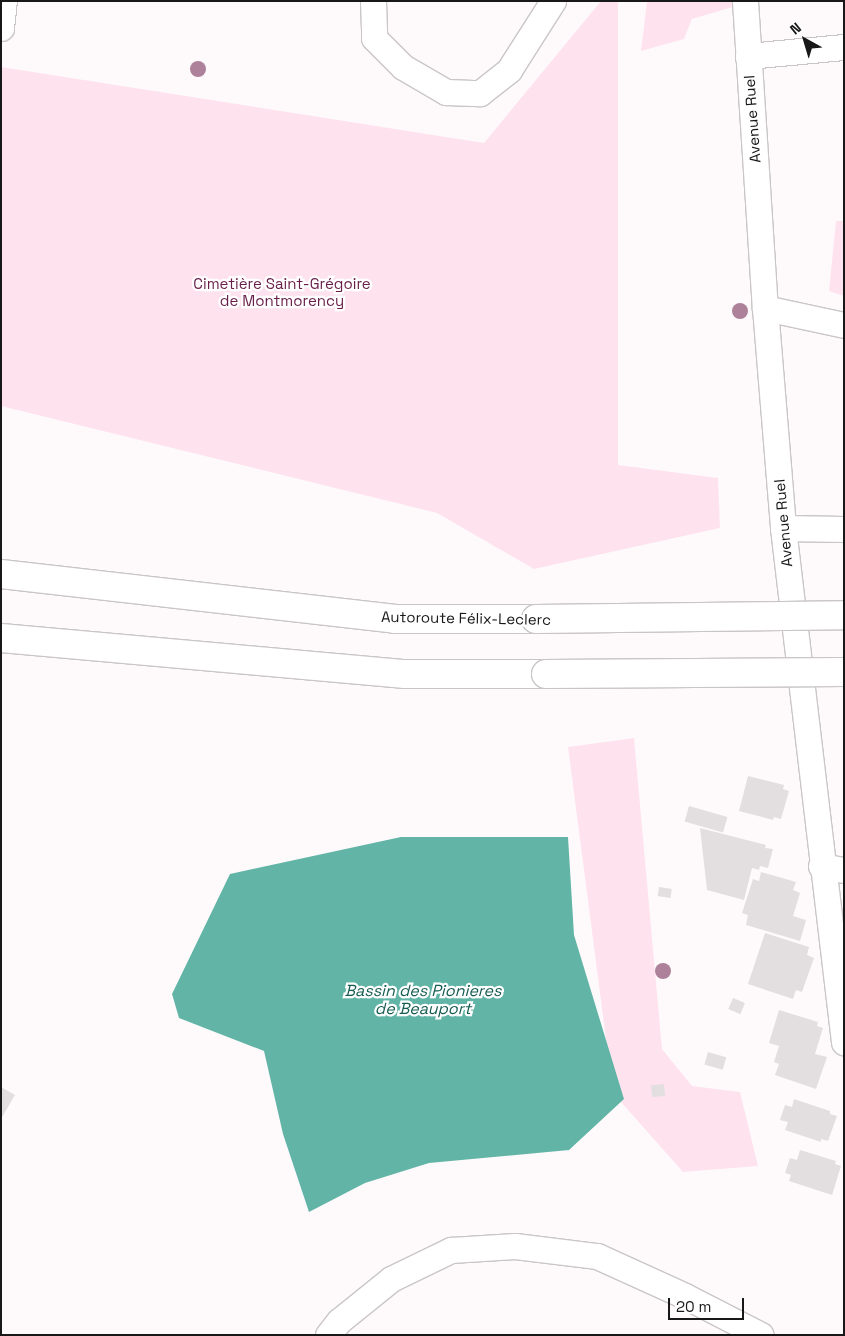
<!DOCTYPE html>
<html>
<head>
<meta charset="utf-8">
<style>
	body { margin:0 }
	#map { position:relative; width:845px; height:1336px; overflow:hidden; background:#fefafc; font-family:"Space Grotesk",sans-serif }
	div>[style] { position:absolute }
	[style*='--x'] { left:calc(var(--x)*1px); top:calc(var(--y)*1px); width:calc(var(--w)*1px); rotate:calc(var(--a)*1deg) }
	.green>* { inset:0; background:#fee3ef }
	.water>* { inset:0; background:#62b5a6 }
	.building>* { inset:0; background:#e3dee0; transform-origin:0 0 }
	.roads { filter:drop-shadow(1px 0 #cac6c7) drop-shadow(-1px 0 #cac6c7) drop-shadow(0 1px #cac6c7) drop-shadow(0 -1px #cac6c7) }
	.street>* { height:25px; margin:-12.5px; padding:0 12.5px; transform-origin:12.5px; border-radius:12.5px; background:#fff }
	.highway>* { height:28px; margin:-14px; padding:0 14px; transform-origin:14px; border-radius:14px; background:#fff }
	.bridges { filter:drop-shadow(1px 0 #cac6c7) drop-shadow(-1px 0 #cac6c7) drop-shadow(0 1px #cac6c7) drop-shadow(0 -1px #cac6c7) }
	.highway-bridge>* { height:28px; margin:-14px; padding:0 14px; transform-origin:14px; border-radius:14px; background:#fff }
	.trees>* { width:16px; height:16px; margin:-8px; border-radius:50%; background:#ac8199 }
	span { translate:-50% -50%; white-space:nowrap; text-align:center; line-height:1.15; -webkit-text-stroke:4.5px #fff; paint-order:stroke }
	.street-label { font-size:15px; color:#191819 }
	.park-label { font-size:15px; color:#681e48 }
	.water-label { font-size:16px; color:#175c52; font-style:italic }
	.frame { position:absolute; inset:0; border:2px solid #191819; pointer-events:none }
	.north { position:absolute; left:780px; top:15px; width:50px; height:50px; -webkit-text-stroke:4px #fff; paint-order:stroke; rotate:321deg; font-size:14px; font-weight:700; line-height:20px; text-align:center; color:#191819 }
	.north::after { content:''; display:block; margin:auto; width:18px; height:22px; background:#191819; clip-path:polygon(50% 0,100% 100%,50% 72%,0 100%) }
	.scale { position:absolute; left:668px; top:1298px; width:76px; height:22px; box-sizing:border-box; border:2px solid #191819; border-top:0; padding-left:6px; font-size:15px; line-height:18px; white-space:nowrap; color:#191819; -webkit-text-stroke:4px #fff; paint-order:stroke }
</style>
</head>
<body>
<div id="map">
	<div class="green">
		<div style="clip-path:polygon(601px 1px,618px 1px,618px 465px,718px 478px,720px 528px,534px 569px,437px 513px,1px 406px,1px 67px,484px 143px)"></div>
		<div style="clip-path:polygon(647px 1px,734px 1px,736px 6px,692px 19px,684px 39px,641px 51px)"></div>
		<div style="clip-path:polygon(836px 221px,844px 221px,844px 296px,829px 291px)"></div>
		<div style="clip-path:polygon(634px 738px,662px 1049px,692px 1086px,740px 1092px,758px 1166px,683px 1172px,613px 1093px,568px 747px)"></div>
	</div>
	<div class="water">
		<div style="clip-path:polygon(401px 837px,568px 837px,574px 935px,624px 1099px,569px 1150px,429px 1163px,365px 1183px,309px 1212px,283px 1134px,264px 1051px,179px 1018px,172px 994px,230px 874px)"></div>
	</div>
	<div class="building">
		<div style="clip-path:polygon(748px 776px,784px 785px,783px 789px,789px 791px,781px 819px,774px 817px,773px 820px,739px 811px)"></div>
		<div style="left:689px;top:806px;width:40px;height:16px;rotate:16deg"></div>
		<div style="clip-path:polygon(700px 828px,766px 845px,765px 848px,773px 849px,768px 868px,760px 866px,759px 870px,752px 868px,744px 900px,707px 890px)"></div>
		<div style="clip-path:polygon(761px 872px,796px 882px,793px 890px,800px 893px,793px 916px,806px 920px,800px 941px,746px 925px,748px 915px,742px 913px,753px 879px,759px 881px)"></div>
		<div style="left:659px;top:887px;width:13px;height:9px;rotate:9deg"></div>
		<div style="clip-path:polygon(765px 933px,809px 947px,807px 955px,814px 958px,802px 992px,796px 990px,793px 999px,748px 984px)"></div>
		<div style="left:733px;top:998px;width:13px;height:12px;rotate:23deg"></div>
		<div style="clip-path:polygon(779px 1010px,818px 1022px,817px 1026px,823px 1028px,815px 1054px,827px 1057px,816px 1089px,775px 1075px,779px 1064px,774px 1062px,779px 1046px,769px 1043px)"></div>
		<div style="left:708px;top:1052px;width:19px;height:13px;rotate:16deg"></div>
		<div style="left:664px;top:1084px;width:12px;height:13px;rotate:85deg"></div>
		<div style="clip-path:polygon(1px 1087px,15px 1095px,1px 1119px)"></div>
		<div style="clip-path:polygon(794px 1099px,830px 1111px,830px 1114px,837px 1116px,828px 1141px,821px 1139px,821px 1142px,785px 1130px,788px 1122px,780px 1120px,785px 1105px,792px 1107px)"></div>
		<div style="clip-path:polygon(800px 1150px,836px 1161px,835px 1164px,841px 1166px,832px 1195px,789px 1181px,791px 1175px,785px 1173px,790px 1158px,797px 1160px)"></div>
	</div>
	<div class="roads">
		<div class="street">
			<div style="--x:373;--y:1;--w:37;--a:88"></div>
			<div style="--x:374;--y:38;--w:41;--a:45"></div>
			<div style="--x:403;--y:67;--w:50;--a:30.2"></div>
			<div style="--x:446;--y:92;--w:34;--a:2"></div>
			<div style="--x:480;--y:93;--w:37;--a:-38"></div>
			<div style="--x:509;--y:70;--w:82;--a:-57.5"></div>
			<div style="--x:745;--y:1;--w:308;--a:86.3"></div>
			<div style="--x:765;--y:308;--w:221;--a:85.3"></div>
			<div style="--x:783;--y:528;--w:518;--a:83.23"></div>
			<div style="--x:1;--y:28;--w:27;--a:-84"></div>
			<div style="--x:748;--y:56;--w:96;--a:-5.4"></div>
			<div style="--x:765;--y:308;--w:81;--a:12.1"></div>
			<div style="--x:783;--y:528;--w:61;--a:0.9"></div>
			<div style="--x:821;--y:866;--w:23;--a:10"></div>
			<div style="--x:328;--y:1335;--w:18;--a:-52"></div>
			<div style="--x:339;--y:1321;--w:67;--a:-38.9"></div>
			<div style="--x:391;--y:1279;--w:67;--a:-25.8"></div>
			<div style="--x:451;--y:1250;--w:64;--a:-3.6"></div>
			<div style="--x:515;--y:1246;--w:83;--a:7"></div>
			<div style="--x:597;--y:1256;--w:97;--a:24.4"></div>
			<div style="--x:685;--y:1296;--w:85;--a:27.2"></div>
		</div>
		<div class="highway">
			<div style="--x:1;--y:574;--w:397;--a:6.5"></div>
			<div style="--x:395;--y:619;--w:141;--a:0"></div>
			<div style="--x:1;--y:638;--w:406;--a:5.1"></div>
			<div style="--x:405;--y:674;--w:141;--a:0"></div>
		</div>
	</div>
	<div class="bridges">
		<div class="highway-bridge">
			<div style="--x:536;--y:619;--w:308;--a:-0.7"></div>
			<div style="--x:546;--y:674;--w:298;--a:-0.4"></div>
		</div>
	</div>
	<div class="trees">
		<div style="left:198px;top:69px"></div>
		<div style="left:740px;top:311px"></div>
		<div style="left:663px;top:971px"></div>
	</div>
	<div class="street-label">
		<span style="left:752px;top:119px;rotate:-94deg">Avenue Ruel</span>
		<span style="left:783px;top:523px;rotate:-95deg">Avenue Ruel</span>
		<span style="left:466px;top:618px;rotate:1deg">Autoroute Félix-Leclerc</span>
	</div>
	<div class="park-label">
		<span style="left:282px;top:292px">Cimetière Saint-Grégoire<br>de Montmorency</span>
	</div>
	<div class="water-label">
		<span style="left:423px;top:1000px">Bassin des Pionieres<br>de Beauport</span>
	</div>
	<div class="frame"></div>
	<div class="north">N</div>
	<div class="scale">20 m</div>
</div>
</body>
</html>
